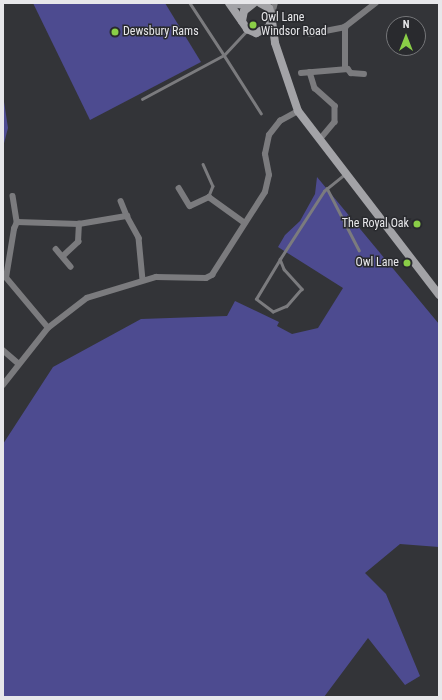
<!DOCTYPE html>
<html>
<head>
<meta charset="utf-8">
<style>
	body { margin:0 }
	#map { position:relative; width:442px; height:700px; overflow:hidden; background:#333438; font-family:"Roboto Condensed",sans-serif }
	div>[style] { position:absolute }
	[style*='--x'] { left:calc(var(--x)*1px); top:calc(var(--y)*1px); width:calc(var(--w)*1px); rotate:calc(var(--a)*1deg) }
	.green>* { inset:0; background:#4d4b90 }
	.lane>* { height:2.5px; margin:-1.25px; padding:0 1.25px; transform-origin:1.25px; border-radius:1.25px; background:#7b7b7e }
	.street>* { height:5.5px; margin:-2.75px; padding:0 2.75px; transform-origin:2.75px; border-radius:2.75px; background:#7b7b7e }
	.secondary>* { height:8px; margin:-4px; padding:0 4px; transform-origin:4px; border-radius:4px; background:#a3a3a7 }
	.dots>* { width:11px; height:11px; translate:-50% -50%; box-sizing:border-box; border:2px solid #292a2e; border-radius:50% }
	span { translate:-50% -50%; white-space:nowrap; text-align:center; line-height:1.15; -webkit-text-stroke:3px #292a2e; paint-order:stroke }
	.poi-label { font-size:12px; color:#e7e7ea }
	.left { translate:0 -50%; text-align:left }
	.right { translate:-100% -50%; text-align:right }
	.frame { position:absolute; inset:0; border:4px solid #e7e7ea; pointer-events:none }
	.north { position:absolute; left:386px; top:16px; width:40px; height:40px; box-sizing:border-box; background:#292a2e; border:1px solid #757679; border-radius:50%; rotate:0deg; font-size:11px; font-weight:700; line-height:16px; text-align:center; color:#e7e7ea }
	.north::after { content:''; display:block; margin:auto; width:14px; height:18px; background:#8ace47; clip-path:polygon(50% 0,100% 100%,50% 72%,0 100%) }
</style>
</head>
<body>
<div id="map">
	<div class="green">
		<div style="clip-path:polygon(33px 3px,165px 3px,201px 62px,90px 120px)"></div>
		<div style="clip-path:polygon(3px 95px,8px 128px,3px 147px)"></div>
		<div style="clip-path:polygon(317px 177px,439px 324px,439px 547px,400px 544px,365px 573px,386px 594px,420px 676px,405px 685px,368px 638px,324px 697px,3px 697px,3px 444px,53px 367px,141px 319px,227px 316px,235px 301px,279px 322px,277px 326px,292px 334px,318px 328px,343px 288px,278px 247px,285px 235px,300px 221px,315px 194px)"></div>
	</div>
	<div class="lane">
		<div style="--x:190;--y:3;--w:62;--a:56.8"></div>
		<div style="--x:224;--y:55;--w:33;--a:-47"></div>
		<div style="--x:142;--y:99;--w:93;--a:-28.2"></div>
		<div style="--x:224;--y:55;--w:69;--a:57.5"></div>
		<div style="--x:203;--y:164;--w:24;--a:66"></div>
		<div style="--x:213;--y:186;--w:11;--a:112"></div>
		<div style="--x:327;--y:188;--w:70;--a:62.7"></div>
		<div style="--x:280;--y:259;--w:11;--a:68"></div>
		<div style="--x:284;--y:269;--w:27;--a:48"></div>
		<div style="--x:302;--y:289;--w:23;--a:131"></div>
		<div style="--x:287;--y:306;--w:15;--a:157"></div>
		<div style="--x:273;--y:312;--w:21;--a:-143"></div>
		<div style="--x:256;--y:299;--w:47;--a:-59"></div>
		<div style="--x:280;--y:259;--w:81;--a:-57.1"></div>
		<div style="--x:324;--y:191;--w:27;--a:-39"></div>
	</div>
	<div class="street">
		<div style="--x:272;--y:14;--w:11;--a:-75"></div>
		<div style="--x:310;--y:34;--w:36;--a:-11"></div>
		<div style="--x:345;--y:69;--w:42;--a:-90"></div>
		<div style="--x:345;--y:27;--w:39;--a:-38"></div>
		<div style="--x:310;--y:72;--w:17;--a:73"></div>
		<div style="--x:315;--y:88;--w:27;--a:42"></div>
		<div style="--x:335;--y:106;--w:16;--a:90"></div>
		<div style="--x:335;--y:122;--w:23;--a:130"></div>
		<div style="--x:301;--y:73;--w:47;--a:-4.9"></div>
		<div style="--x:348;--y:69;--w:5;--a:53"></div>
		<div style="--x:351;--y:73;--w:13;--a:4"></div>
		<div style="--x:179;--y:188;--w:21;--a:59"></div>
		<div style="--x:190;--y:206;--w:21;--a:-25"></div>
		<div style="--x:209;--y:197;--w:44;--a:35.8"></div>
		<div style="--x:13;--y:196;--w:26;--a:81"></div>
		<div style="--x:121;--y:201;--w:16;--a:68"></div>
		<div style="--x:56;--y:249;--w:23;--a:50"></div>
		<div style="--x:63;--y:256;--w:21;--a:-43"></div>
		<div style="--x:78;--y:242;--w:18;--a:-87"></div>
		<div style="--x:48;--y:328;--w:65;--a:-130"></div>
		<div style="--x:6;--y:278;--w:50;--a:-80.7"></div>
		<div style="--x:14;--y:229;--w:8;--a:-67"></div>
		<div style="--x:17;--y:222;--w:62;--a:1.8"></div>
		<div style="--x:79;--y:224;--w:49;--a:-9.5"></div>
		<div style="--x:127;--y:216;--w:25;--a:61"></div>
		<div style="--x:139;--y:238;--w:42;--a:84.6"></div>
		<div style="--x:3;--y:350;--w:20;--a:41"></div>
		<div style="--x:3;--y:385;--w:73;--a:-51.7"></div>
		<div style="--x:48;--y:328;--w:49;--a:-37.6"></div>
		<div style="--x:87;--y:298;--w:72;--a:-16.9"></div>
		<div style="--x:156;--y:277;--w:50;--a:1.1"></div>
		<div style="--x:206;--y:278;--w:7;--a:-27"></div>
		<div style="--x:212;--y:275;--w:98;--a:-57.4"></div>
		<div style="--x:265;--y:192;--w:17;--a:-77"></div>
		<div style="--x:269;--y:175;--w:21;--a:-101"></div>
		<div style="--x:265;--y:154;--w:19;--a:-78"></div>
		<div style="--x:269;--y:135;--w:18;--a:-52"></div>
		<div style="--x:280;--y:121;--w:21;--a:-29"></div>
	</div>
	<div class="secondary">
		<div style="--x:229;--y:3;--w:32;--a:55"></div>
		<div style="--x:247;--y:29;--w:10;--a:24"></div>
		<div style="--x:256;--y:33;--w:14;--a:-25"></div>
		<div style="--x:269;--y:27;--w:10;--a:-73"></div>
		<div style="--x:272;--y:17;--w:9;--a:-108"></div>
		<div style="--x:269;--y:8;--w:10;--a:-151"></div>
		<div style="--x:233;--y:3;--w:15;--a:11"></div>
		<div style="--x:242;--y:21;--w:10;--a:-79"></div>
		<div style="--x:244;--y:11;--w:13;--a:-39"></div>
		<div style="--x:272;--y:21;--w:22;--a:82"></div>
		<div style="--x:275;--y:43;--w:72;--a:71.3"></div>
		<div style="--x:298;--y:111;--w:232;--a:52.5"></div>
	</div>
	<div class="dots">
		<div style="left:253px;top:25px;background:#8ace47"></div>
		<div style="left:115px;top:32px;background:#8ace47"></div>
		<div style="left:417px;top:224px;background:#8ace47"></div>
		<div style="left:407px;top:263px;background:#8ace47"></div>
	</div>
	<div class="poi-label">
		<span class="left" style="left:261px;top:25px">Owl Lane<br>Windsor Road</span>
		<span class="left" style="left:123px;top:32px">Dewsbury Rams</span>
		<span class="right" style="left:409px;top:224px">The Royal Oak</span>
		<span class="right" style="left:399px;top:263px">Owl Lane</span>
	</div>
	<div class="frame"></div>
	<div class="north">N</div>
</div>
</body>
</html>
